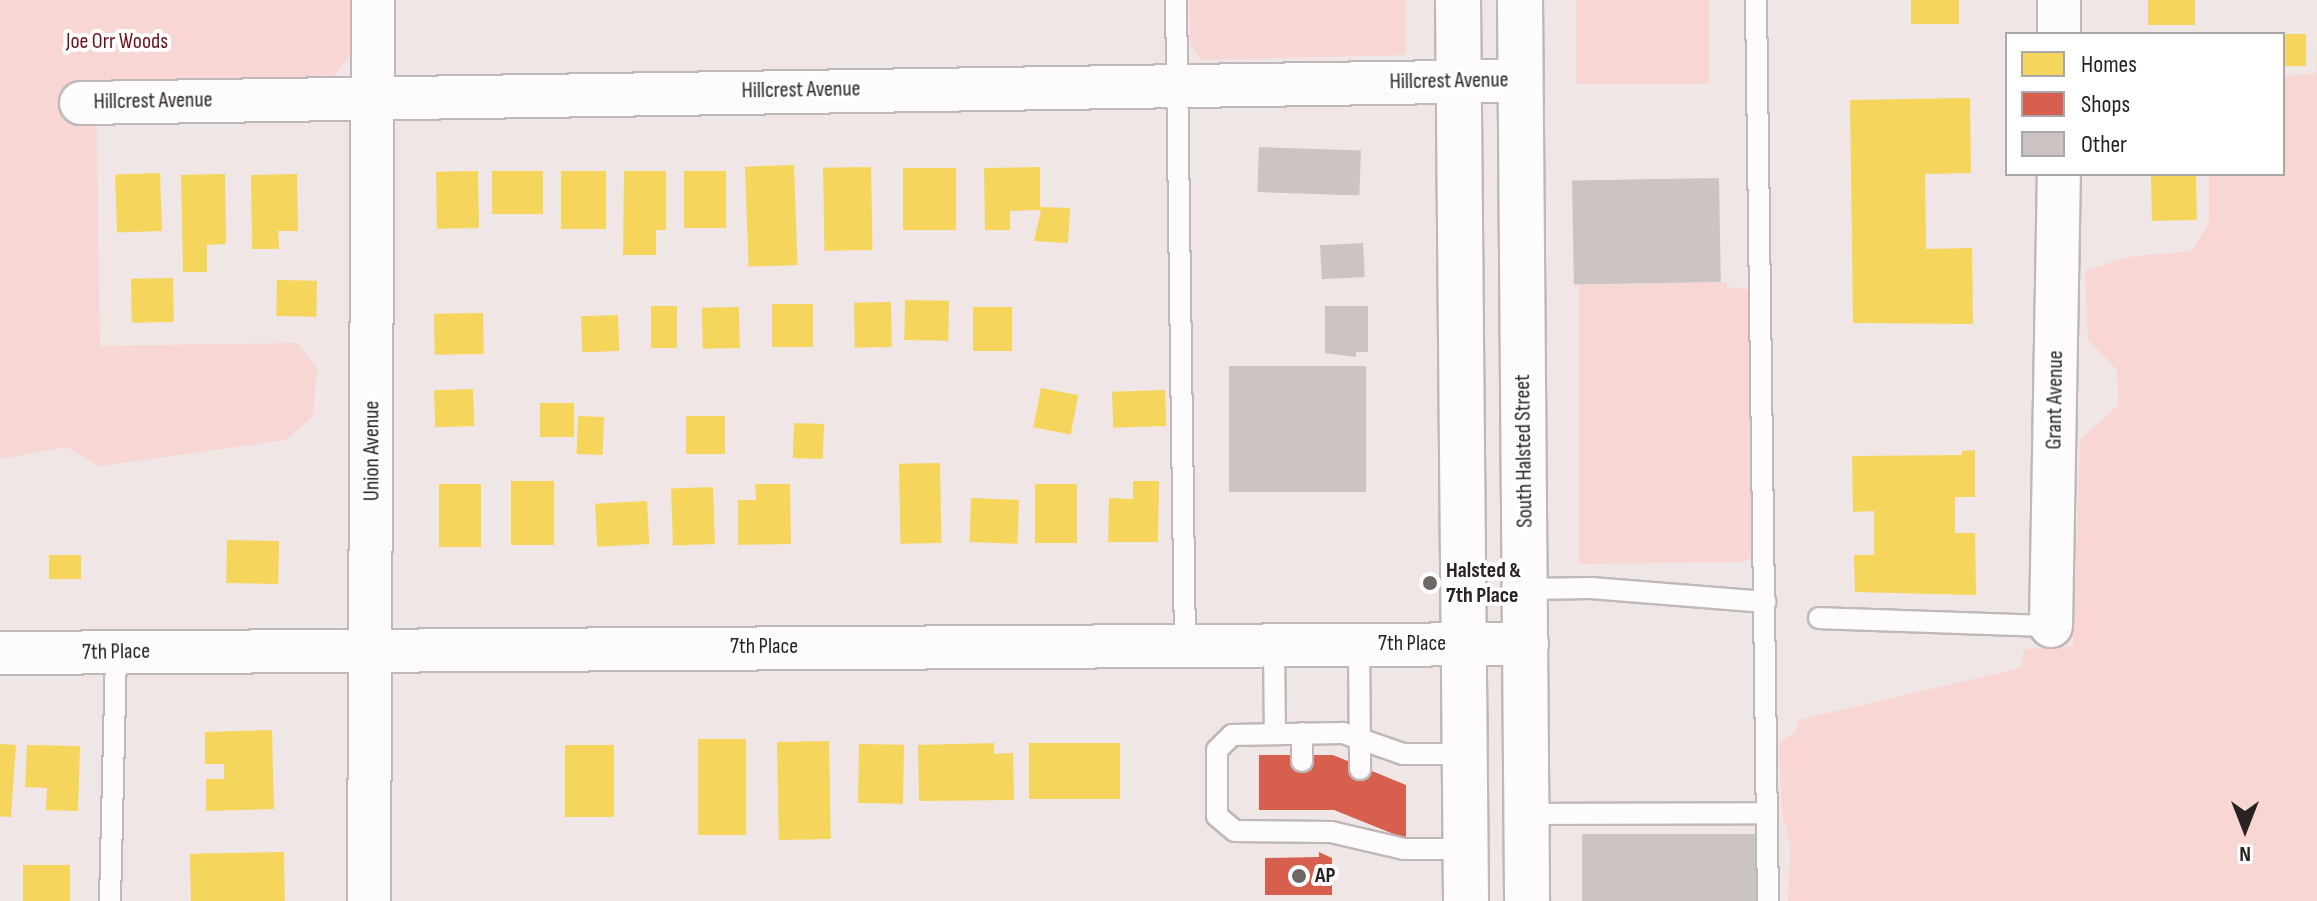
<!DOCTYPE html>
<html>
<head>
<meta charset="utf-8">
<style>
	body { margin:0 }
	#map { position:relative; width:2317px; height:901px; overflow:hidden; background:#f0e6e5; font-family:"Sofia Sans Condensed",sans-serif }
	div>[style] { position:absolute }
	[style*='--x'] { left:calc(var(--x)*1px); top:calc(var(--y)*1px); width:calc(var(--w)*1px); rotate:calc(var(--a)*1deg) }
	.green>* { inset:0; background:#f7d6d4; transform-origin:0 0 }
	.homes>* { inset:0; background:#f6d55c; transform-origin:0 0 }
	.shops>* { inset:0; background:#d6604d }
	.building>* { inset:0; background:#ccc4c3; transform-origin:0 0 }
	.roads { filter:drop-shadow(2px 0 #c0b8b8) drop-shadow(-2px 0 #c0b8b8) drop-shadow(0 2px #c0b8b8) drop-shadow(0 -2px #c0b8b8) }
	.lane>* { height:20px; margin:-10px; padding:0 10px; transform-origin:10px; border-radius:10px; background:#fdfbfb }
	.street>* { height:42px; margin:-21px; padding:0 21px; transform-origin:21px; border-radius:21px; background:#fdfbfb }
	.primary>* { height:44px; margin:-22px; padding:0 22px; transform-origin:22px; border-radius:22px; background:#fdfbfb }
	.dots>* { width:22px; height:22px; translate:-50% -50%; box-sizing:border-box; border:4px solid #fff; border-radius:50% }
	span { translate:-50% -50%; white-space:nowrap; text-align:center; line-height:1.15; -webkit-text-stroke:8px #fff; paint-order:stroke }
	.park-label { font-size:22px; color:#6c101b }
	.street-label { font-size:22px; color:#292222 }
	.poi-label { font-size:22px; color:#292222; font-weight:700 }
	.left { translate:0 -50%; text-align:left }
	.legend { position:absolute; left:2005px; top:32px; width:280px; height:144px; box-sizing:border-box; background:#fff; border:2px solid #a9a7a7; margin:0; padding:10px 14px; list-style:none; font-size:24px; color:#292222 }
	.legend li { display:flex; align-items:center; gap:16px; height:40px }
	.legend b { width:40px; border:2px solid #a9a7a7 }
	.north { position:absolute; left:2205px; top:789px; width:80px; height:80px; -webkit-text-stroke:6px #fff; paint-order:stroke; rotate:180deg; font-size:22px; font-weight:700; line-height:32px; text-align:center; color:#292222 }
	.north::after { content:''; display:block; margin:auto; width:28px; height:36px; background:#292222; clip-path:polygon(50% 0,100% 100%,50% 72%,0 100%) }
</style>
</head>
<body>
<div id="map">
	<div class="green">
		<div style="clip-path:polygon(0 0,351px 0,352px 53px,331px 79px,96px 87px,100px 346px,297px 343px,317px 367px,313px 416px,286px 440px,99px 466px,67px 447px,0 459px)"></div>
		<div style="clip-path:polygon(1189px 0,1406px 0,1406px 55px,1202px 60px,1191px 46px)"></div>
		<div style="left:1576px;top:0;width:133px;height:84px"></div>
		<div style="clip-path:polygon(2317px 49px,2317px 901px,1788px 901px,1790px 845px,1782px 814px,1779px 743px,1796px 732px,1798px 720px,2021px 668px,2024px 649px,2073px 646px,2080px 440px,2118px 405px,2117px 370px,2088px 340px,2085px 271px,2128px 257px,2192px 251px,2209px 223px,2209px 174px,2283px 174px,2283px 76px,2316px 74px)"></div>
		<div style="clip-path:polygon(1728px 282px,1727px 287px,1752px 290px,1753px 557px,1743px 562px,1579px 564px,1579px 285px)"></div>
	</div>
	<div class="homes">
		<div style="left:1911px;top:0;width:48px;height:24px"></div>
		<div style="left:2148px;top:0;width:47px;height:25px"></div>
		<div style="left:2306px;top:34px;width:32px;height:23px;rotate:90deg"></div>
		<div style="clip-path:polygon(1970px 98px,1971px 173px,1925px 174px,1926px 249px,1972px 248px,1973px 324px,1853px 323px,1850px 100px)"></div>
		<div style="left:794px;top:165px;width:100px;height:49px;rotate:88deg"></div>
		<div style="left:871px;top:167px;width:83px;height:48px;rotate:89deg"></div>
		<div style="clip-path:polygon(1040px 167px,1040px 207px,1070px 208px,1068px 243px,1034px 241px,1041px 210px,1010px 211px,1010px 230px,985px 230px,984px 168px)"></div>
		<div style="left:903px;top:168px;width:53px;height:62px"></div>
		<div style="left:478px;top:171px;width:57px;height:42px;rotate:89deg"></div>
		<div style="left:492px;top:171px;width:51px;height:43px"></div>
		<div style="left:561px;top:171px;width:45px;height:58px"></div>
		<div style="clip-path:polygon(624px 171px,666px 171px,666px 230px,656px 230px,656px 255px,623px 255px)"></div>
		<div style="left:684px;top:171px;width:42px;height:57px"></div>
		<div style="left:160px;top:173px;width:58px;height:45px;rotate:88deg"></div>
		<div style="clip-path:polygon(225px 174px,226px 244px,207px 245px,207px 272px,183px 272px,181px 175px)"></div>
		<div style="clip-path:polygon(297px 174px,298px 231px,278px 231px,279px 249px,252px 249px,251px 175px)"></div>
		<div style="left:2196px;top:175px;width:45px;height:45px;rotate:89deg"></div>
		<div style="left:173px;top:278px;width:44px;height:42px;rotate:89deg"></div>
		<div style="left:277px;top:280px;width:40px;height:36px;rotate:1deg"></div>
		<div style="left:905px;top:300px;width:44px;height:40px;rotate:1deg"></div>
		<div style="left:891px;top:302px;width:45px;height:37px;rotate:89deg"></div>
		<div style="left:772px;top:304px;width:41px;height:43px"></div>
		<div style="left:651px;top:306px;width:26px;height:42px"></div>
		<div style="left:739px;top:307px;width:41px;height:37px;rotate:89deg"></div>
		<div style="left:973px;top:307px;width:39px;height:44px"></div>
		<div style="left:483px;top:313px;width:41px;height:49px;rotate:89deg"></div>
		<div style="left:618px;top:315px;width:36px;height:37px;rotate:88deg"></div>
		<div style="left:1041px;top:388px;width:38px;height:40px;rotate:11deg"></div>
		<div style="left:473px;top:389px;width:37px;height:39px;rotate:88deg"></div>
		<div style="left:1165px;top:390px;width:36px;height:53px;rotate:88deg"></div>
		<div style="left:540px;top:403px;width:34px;height:34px"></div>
		<div style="left:578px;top:416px;width:26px;height:38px;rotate:2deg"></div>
		<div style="left:725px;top:416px;width:38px;height:39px;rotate:90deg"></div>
		<div style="left:794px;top:423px;width:30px;height:35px;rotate:2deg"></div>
		<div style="clip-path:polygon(1975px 450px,1975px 497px,1955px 497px,1955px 533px,1975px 533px,1976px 595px,1855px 592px,1854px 555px,1874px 555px,1874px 511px,1853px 512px,1852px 456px,1962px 455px,1962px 451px)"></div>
		<div style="left:940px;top:463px;width:80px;height:41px;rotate:89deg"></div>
		<div style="left:511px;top:481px;width:43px;height:64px"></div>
		<div style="clip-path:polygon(1133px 481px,1159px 481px,1158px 542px,1108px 542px,1109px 498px,1133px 499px)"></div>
		<div style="left:439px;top:484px;width:42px;height:63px"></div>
		<div style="clip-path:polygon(755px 484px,790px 484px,791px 544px,738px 545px,738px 500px,756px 500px)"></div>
		<div style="left:1035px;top:484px;width:42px;height:59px"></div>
		<div style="left:713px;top:487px;width:57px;height:42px;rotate:88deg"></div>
		<div style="left:971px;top:498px;width:48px;height:44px;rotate:2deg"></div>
		<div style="left:647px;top:501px;width:43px;height:52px;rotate:87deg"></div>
		<div style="left:227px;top:540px;width:52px;height:43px;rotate:1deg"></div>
		<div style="left:49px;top:555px;width:32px;height:24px"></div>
		<div style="clip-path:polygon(272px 730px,274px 809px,206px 811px,206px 779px,224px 779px,224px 764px,205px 764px,205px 732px)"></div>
		<div style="left:698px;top:739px;width:48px;height:96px"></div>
		<div style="left:829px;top:741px;width:98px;height:52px;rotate:89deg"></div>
		<div style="clip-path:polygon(994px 743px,994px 754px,1013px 753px,1014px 800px,919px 801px,918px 745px)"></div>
		<div style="left:1120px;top:743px;width:56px;height:91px;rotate:90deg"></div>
		<div style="left:0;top:744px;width:16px;height:72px;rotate:4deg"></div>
		<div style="left:859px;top:744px;width:45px;height:59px;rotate:1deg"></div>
		<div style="clip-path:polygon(27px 745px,80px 746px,78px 811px,46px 810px,47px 788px,25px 787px)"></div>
		<div style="left:565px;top:745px;width:49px;height:72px"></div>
		<div style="left:284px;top:852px;width:49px;height:94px;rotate:89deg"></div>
		<div style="left:23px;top:865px;width:47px;height:36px"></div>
	</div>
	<div class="shops">
		<div style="clip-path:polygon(1259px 755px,1333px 755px,1406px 785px,1406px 839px,1334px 810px,1259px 810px)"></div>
		<div style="clip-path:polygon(1319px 852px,1332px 858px,1332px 895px,1265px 895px,1265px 858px,1319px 857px)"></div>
	</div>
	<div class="building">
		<div style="left:1259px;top:147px;width:102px;height:45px;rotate:2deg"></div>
		<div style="left:1719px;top:178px;width:104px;height:147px;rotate:89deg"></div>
		<div style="left:1363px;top:243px;width:34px;height:43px;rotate:87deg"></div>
		<div style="clip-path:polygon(1325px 306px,1368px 306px,1368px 352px,1356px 352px,1356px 357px,1325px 353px)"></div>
		<div style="left:1366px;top:366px;width:126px;height:137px;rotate:90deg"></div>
		<div style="left:1758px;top:834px;width:67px;height:176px;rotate:90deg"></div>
	</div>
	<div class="roads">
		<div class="lane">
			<div style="--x:1176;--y:0;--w:646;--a:89.2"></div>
			<div style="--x:1756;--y:0;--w:901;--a:89.24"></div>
			<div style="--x:1526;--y:589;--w:65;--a:-0.9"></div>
			<div style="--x:1591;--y:588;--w:175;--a:4.6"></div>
			<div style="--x:1819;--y:618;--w:232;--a:2"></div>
			<div style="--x:1359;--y:644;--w:125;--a:89.5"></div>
			<div style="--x:1274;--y:645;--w:89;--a:89.4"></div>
			<div style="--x:1302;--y:733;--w:28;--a:90"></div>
			<div style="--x:1465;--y:754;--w:62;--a:180"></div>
			<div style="--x:1403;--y:754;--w:64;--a:-160.7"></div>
			<div style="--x:1343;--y:733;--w:111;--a:179"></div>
			<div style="--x:1232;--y:735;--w:21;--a:135"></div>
			<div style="--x:1217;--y:750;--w:66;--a:90"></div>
			<div style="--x:1217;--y:816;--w:23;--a:40"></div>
			<div style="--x:1235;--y:831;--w:96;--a:0.6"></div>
			<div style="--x:1331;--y:832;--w:75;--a:13.1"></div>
			<div style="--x:1404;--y:849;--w:62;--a:0"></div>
			<div style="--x:1527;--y:814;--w:240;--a:-0.2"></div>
			<div style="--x:110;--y:901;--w:249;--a:-88.6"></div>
		</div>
		<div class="street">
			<div style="--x:2059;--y:0;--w:34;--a:90"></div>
			<div style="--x:81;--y:103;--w:1439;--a:-0.88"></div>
			<div style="--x:2051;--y:626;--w:452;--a:-89"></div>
			<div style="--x:0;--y:653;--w:1527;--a:-0.34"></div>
			<div style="--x:369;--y:901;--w:901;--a:-89.75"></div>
		</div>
		<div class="primary">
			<div style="--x:1458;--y:0;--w:901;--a:89.49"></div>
			<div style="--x:1520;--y:0;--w:901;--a:89.55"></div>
		</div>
	</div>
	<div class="dots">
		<div style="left:1430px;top:583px;background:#6f6766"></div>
		<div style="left:1299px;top:876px;background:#6f6766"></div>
	</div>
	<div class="park-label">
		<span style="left:117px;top:42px">Joe Orr Woods</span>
	</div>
	<div class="street-label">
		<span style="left:1449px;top:81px;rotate:-1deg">Hillcrest Avenue</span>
		<span style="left:801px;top:90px;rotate:-1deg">Hillcrest Avenue</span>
		<span style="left:153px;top:101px;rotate:-1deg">Hillcrest Avenue</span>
		<span style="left:2055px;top:400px;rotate:-89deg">Grant Avenue</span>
		<span style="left:372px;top:451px;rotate:-90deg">Union Avenue</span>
		<span style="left:1524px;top:451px;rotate:-91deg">South Halsted Street</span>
		<span style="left:1412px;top:644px">7th Place</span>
		<span style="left:764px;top:647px">7th Place</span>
		<span style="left:116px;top:652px;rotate:-1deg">7th Place</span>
	</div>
	<div class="poi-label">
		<span class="left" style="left:1446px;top:583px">Halsted &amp;<br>7th Place</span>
		<span class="left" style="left:1315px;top:876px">AP</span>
	</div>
	<ul class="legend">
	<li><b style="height:22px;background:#f6d55c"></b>Homes</li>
	<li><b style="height:22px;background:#d6604d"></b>Shops</li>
	<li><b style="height:22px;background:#ccc4c3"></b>Other</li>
	</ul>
	<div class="north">N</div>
</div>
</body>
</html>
